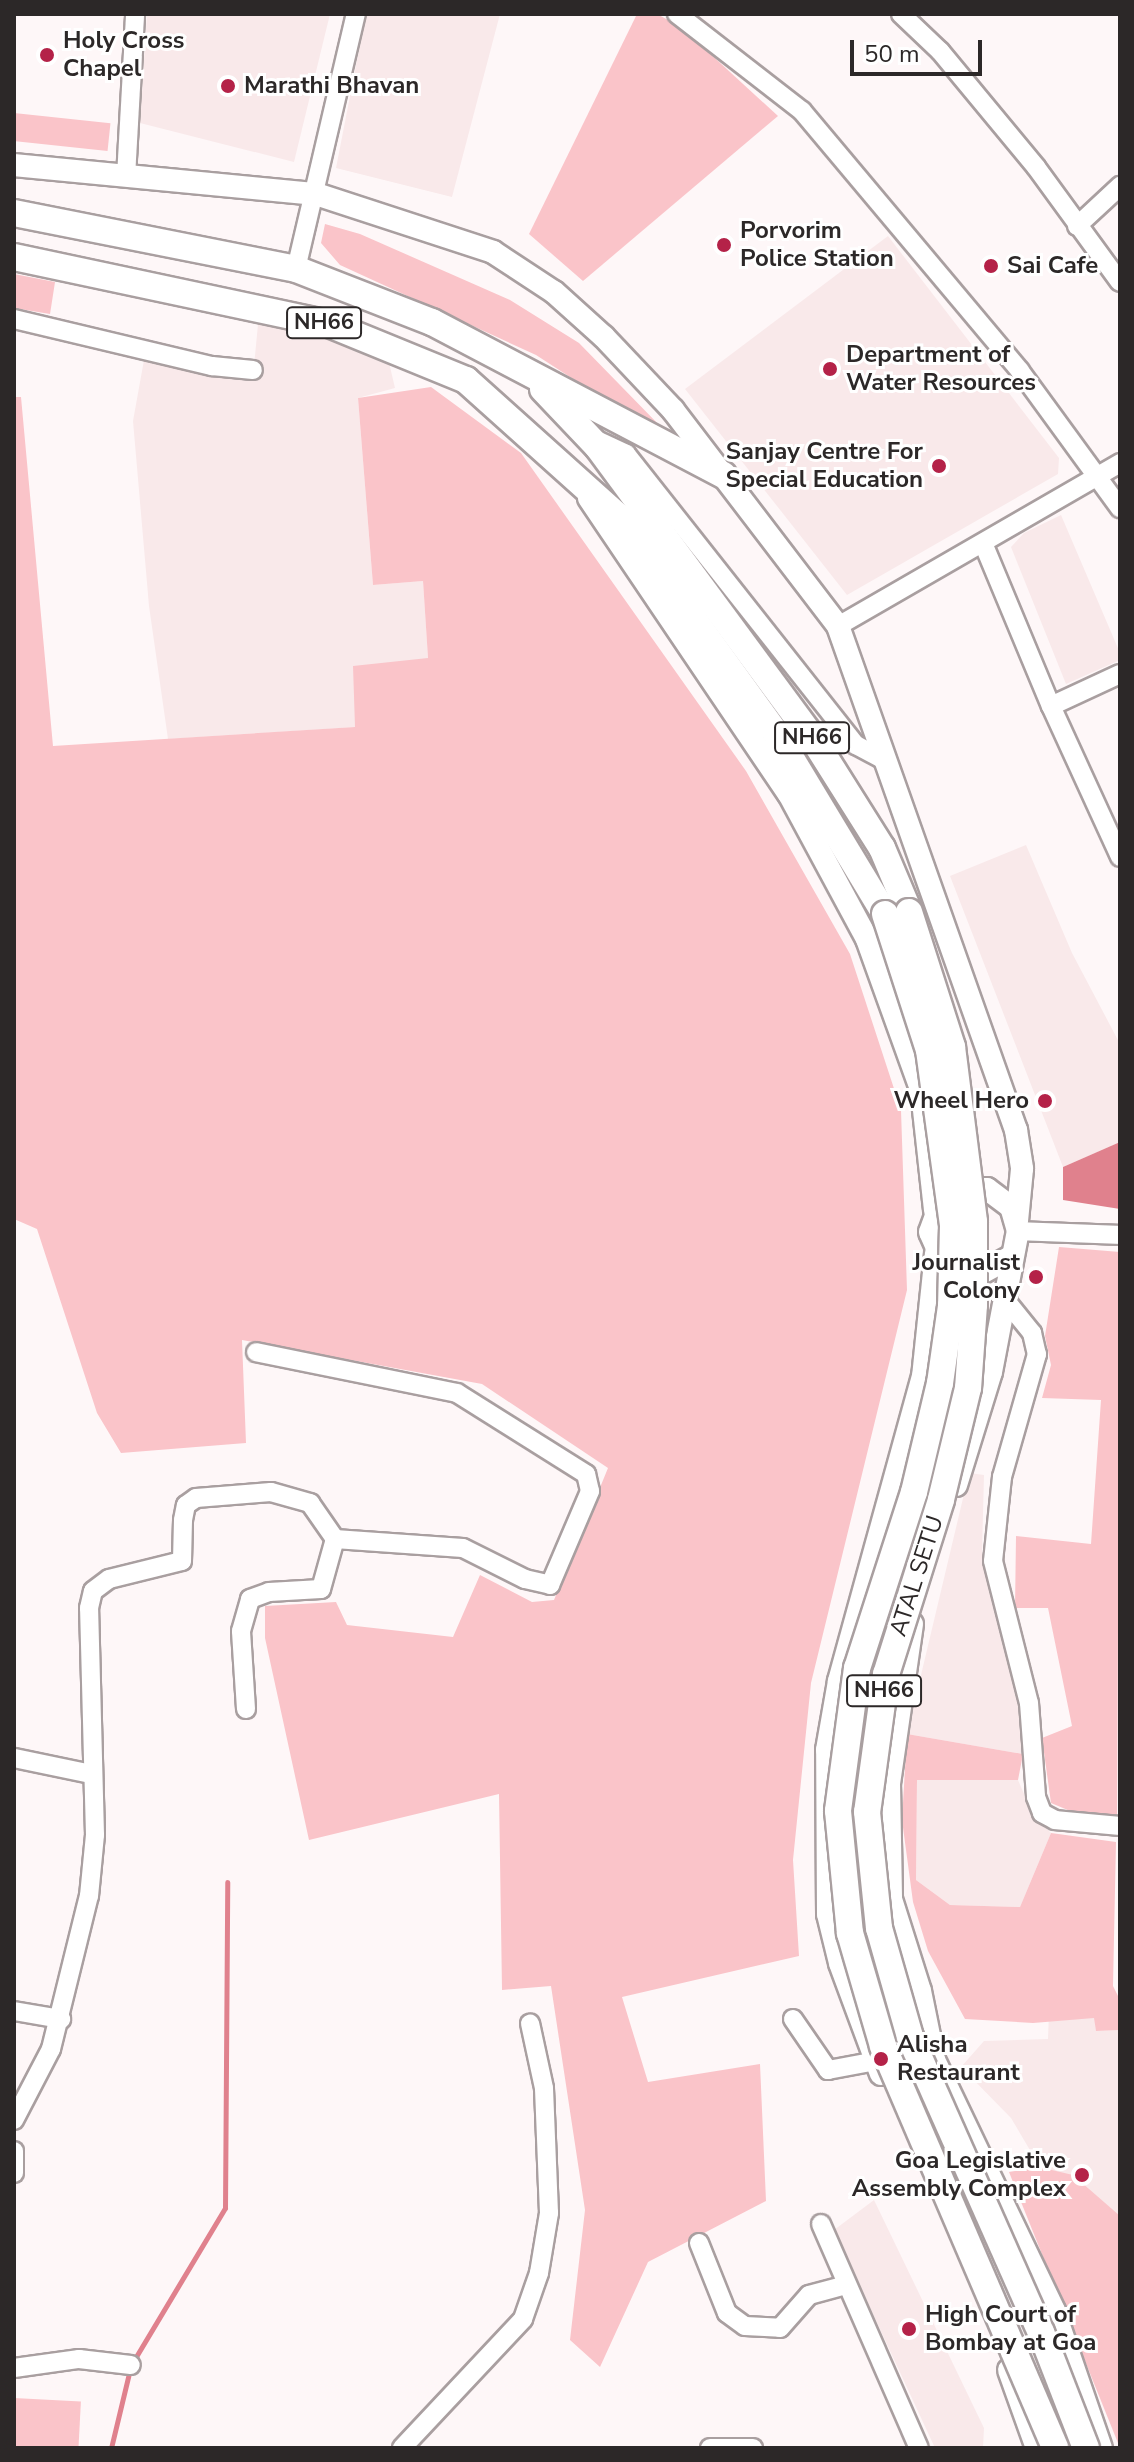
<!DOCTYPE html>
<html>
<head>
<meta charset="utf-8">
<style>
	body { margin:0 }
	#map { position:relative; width:1134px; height:2462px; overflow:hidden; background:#fef7f8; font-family:"Nunito Sans",sans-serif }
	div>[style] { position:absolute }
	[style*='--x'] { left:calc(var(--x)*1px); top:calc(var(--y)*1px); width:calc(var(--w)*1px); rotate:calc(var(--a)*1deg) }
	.built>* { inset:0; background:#f9e9ea }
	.green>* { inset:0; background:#fac4c9; transform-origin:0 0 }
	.water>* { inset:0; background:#e0818d }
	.stream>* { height:5px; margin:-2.5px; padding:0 2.5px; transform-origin:2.5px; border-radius:2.5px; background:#e0818d }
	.roads { filter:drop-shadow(2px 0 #a99fa0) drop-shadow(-2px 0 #a99fa0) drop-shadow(0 2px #a99fa0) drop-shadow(0 -2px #a99fa0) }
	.minor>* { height:18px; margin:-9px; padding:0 9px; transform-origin:9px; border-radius:9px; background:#fff }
	.major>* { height:22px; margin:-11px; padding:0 11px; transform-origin:11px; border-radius:11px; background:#fff }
	.highway>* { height:26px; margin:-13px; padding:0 13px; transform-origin:13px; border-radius:13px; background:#fff }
	.bridges { filter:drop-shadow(2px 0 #a99fa0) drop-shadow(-2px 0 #a99fa0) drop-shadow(0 2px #a99fa0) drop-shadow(0 -2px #a99fa0) }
	.highway-bridge>* { height:26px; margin:-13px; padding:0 13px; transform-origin:13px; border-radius:13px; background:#fff }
	.dots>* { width:22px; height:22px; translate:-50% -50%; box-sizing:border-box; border:4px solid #fff; border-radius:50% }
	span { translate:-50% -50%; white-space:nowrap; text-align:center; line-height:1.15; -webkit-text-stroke:6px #fff; paint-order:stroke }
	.shield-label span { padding:2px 6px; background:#fff; border:2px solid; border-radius:6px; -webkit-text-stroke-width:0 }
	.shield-label { font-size:22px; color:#2c2828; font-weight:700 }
	.poi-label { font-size:24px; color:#2c2828; font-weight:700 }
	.left { translate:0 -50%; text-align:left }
	.right { translate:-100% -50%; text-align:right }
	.street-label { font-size:24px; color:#2c2828 }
	.frame { position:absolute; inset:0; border:16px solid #2c2828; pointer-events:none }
	.scale { position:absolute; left:850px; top:40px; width:132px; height:36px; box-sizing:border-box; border:4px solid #2c2828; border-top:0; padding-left:10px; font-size:24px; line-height:28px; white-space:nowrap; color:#2c2828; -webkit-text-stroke:6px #fff; paint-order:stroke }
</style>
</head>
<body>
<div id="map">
	<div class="built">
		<div style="clip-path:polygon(147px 14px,330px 14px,294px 162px,140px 123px)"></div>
		<div style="clip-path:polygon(366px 14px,500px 14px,452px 197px,336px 168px)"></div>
		<div style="clip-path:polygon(888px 236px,1059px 458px,1058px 474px,847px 595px,685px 389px)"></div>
		<div style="clip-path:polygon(259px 314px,387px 354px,395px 388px,358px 398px,373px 585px,423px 581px,428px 658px,355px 727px,168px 739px,149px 606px,133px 421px,144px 360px,253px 376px)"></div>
		<div style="clip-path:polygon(1061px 515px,1120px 653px,1120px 660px,1066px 684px,1011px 547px,1024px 533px)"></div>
		<div style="clip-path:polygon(1026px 845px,1072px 953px,1120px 1044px,1120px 1142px,1063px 1167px,950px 876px)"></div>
		<div style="clip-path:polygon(969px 1473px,984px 1475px,982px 1553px,1019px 1681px,1023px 1754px,907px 1734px)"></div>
		<div style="clip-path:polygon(917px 1779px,1018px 1780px,1033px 1815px,1051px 1833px,1020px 1907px,950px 1905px,916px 1880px)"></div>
		<div style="clip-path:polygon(1049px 2012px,1095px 2013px,1096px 2031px,1120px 2030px,1120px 2333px,1050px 2184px,1011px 2118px,961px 2067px,984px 2041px,1048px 2039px)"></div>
		<div style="clip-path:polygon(874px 2200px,984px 2428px,983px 2448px,935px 2448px,834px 2230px)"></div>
	</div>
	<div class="green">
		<div style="clip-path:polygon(637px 14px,657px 14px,681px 27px,778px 116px,583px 281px,529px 234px)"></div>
		<div style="left:14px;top:113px;width:97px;height:28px;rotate:6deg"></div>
		<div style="clip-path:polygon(325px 224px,360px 234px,510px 300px,579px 343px,661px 427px,655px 432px,536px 355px,340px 265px,321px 243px)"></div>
		<div style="clip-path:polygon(14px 274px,55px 282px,50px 314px,14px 308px)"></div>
		<div style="clip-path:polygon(431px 387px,521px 453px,746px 771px,850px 954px,901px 1110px,907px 1290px,811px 1683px,793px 1860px,799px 1956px,622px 1997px,648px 2082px,760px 2064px,766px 2201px,648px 2262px,600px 2367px,570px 2340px,585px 2210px,551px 1986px,502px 1990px,499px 1794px,309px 1840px,265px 1638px,265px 1606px,336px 1602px,347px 1625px,453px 1637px,480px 1575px,532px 1602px,554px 1600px,608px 1468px,482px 1384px,242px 1340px,246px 1443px,121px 1453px,97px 1413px,37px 1229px,14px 1219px,14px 397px,21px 397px,53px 746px,355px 727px,353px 666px,428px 658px,423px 581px,373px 585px,358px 398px)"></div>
		<div style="clip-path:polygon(1059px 1247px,1120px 1252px,1117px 1816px,1075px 1813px,1051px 1803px,1042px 1738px,1072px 1726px,1048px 1608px,1015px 1608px,1016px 1536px,1091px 1544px,1101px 1400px,1042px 1398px,1051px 1365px,1045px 1336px)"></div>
		<div style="clip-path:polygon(907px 1734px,1023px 1754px,1018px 1780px,917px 1780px,916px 1880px,950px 1905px,1020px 1907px,1051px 1833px,1116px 1842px,1113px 1986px,1120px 2000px,1120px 2030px,1096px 2031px,1094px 2018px,1033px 2023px,965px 2019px,928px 1951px,913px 1902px,902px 1820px)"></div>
		<div style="clip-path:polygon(1039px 2167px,1073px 2175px,1120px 2216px,1120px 2448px,1009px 2172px)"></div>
		<div style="left:14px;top:2398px;width:67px;height:50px;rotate:3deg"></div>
	</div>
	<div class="water">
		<div style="clip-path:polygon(1120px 1142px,1120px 1209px,1063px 1200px,1063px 1167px)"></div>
	</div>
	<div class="stream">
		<div style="--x:111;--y:2448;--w:85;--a:-76.5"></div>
		<div style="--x:131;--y:2365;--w:183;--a:-59.1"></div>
		<div style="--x:225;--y:2208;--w:326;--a:-89.6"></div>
	</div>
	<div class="roads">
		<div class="minor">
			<div style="--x:677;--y:14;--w:158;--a:37.8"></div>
			<div style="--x:802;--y:111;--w:339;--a:50"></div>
			<div style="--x:1020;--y:371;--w:170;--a:53.9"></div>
			<div style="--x:901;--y:14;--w:54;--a:43.5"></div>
			<div style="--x:940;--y:51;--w:151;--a:50.4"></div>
			<div style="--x:1036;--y:167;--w:142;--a:53.9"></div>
			<div style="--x:126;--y:177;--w:163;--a:-86.8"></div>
			<div style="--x:1077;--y:226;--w:59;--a:-42.9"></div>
			<div style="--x:296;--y:269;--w:262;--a:-76.8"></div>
			<div style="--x:14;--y:319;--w:204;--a:13.4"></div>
			<div style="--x:212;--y:366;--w:41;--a:5.6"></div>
			<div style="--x:590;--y:437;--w:40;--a:25"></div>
			<div style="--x:626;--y:454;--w:371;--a:51.7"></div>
			<div style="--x:856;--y:745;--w:32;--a:28"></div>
			<div style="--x:983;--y:543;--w:177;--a:67.4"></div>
			<div style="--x:1051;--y:706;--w:76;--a:-24.9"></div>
			<div style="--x:838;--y:626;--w:326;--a:-30"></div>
			<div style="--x:1051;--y:706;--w:166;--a:65.4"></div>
			<div style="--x:1018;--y:1231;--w:102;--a:2.2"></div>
			<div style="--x:1007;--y:1302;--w:40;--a:51"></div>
			<div style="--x:1032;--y:1333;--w:22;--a:77"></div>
			<div style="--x:1037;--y:1354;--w:128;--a:105.9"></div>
			<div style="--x:1002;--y:1477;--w:84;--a:96.1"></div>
			<div style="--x:993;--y:1561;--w:146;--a:75.8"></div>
			<div style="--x:1029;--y:1703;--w:94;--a:85.7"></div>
			<div style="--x:1036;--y:1797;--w:17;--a:69"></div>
			<div style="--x:1042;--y:1813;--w:15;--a:28"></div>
			<div style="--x:1055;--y:1820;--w:65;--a:5.3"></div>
			<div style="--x:246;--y:1709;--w:78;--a:-93.7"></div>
			<div style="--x:241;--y:1631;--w:33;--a:-74"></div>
			<div style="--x:250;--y:1599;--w:20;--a:-20"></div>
			<div style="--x:269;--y:1592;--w:52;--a:-3.3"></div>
			<div style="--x:321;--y:1589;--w:52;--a:-74.4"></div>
			<div style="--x:14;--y:1758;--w:79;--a:11.7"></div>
			<div style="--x:14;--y:2011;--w:48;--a:9.7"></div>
			<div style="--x:793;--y:2019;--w:62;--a:55.5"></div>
			<div style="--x:828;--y:2070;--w:49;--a:-10.6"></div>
			<div style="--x:14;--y:2120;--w:80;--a:-62.5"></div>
			<div style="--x:51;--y:2049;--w:158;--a:-76.1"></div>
			<div style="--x:89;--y:1896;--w:61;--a:-84.4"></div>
			<div style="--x:95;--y:1835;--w:227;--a:-91.5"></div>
			<div style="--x:89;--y:1608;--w:17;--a:-77"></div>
			<div style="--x:93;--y:1591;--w:20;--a:-37"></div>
			<div style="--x:109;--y:1579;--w:75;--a:-13.9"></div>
			<div style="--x:182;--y:1561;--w:41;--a:-88.6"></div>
			<div style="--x:183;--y:1520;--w:15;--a:-79"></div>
			<div style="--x:186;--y:1505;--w:12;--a:-35"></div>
			<div style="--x:196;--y:1498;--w:75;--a:-4.6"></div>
			<div style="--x:271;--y:1492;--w:41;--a:15.8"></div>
			<div style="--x:310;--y:1503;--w:44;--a:55.2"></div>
			<div style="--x:335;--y:1539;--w:128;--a:4"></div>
			<div style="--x:463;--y:1548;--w:69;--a:26.6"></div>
			<div style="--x:525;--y:1579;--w:26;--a:13"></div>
			<div style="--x:550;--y:1585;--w:102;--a:-66.9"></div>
			<div style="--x:590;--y:1491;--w:17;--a:-103"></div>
			<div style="--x:586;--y:1474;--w:152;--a:-147.9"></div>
			<div style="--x:457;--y:1393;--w:205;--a:-168.5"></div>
			<div style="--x:14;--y:2151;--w:22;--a:90"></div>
			<div style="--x:821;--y:2224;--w:244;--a:66.4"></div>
			<div style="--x:699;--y:2243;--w:75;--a:68.2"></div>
			<div style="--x:727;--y:2313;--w:22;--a:36"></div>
			<div style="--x:745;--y:2326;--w:35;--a:3"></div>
			<div style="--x:780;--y:2328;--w:44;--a:-48.7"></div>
			<div style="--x:809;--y:2295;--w:39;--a:-15"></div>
			<div style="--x:14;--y:2368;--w:66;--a:-7.9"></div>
			<div style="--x:79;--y:2359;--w:52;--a:6.6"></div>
			<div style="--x:402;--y:2448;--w:177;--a:-46.8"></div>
			<div style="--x:523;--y:2319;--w:49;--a:-70.8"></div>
			<div style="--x:539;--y:2273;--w:61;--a:-80.5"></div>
			<div style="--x:549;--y:2213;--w:125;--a:-92.3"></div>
			<div style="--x:544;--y:2088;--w:66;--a:-102.2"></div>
			<div style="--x:710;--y:2448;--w:43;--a:0"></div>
		</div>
		<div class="major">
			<div style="--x:14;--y:165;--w:303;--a:5.5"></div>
			<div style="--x:316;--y:194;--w:186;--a:18.1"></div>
			<div style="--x:493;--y:252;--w:73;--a:33.3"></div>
			<div style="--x:554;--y:292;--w:67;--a:42"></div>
			<div style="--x:604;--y:337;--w:100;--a:46.6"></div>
			<div style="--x:673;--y:410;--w:272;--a:52.6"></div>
			<div style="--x:838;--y:626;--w:535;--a:70.55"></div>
			<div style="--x:1016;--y:1130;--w:39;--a:81"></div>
			<div style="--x:1022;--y:1169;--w:52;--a:95.5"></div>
			<div style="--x:589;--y:498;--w:357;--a:56"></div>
			<div style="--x:789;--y:794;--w:165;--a:61.7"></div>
			<div style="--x:867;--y:939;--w:163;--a:70.2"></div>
			<div style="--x:922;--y:1092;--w:119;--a:83.7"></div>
			<div style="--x:956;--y:1485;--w:118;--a:-72.8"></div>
			<div style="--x:991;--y:1372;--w:144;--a:-79.2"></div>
			<div style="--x:1018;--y:1231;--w:25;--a:-106"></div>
			<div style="--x:1011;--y:1207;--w:30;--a:-143"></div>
			<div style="--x:987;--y:1189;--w:30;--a:176"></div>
			<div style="--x:957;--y:1191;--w:19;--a:145"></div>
			<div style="--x:941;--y:1202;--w:32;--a:110"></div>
			<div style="--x:930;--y:1232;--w:35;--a:66"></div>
			<div style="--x:944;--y:1264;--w:36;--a:18"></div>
			<div style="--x:978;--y:1275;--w:35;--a:-29"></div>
			<div style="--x:912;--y:1624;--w:161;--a:98.2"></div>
			<div style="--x:889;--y:1783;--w:116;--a:89"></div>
			<div style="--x:891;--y:1899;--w:96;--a:72.5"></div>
			<div style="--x:920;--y:1991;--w:70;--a:78.5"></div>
			<div style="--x:934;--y:2060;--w:278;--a:64.4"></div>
			<div style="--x:1054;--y:2311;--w:145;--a:71.1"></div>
			<div style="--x:881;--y:2074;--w:118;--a:-110.3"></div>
			<div style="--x:840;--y:1963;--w:50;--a:-103.8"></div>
			<div style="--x:828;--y:1914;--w:164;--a:-90.3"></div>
			<div style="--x:827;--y:1750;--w:70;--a:-80.1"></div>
			<div style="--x:839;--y:1681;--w:315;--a:-74.6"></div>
			<div style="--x:923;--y:1377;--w:124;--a:-84"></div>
			<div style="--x:1009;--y:2370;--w:83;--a:70.3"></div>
		</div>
		<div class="highway">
			<div style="--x:14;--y:213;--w:288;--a:11.2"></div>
			<div style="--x:296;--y:269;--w:146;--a:21.3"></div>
			<div style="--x:432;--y:322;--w:329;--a:27.7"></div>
			<div style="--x:14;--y:257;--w:322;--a:12"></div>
			<div style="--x:329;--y:324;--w:148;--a:22.2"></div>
			<div style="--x:466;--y:380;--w:210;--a:41.9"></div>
			<div style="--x:622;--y:520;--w:265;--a:54.2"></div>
			<div style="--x:777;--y:735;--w:209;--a:58.9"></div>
			<div style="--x:543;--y:389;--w:80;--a:46.5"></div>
			<div style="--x:598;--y:447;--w:360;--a:53.6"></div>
			<div style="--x:812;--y:737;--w:131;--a:57.8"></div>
			<div style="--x:882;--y:848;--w:69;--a:67.1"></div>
		</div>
	</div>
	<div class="bridges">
		<div class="highway-bridge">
			<div style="--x:909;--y:912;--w:142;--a:72.3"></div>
			<div style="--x:952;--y:1047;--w:176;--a:82.8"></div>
			<div style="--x:974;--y:1222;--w:83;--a:90"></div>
			<div style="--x:974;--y:1305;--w:83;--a:94.1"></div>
			<div style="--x:968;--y:1388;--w:115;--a:103.6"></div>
			<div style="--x:941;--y:1500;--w:182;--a:107.5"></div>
			<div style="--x:886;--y:1674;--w:139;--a:97.8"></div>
			<div style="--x:867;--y:1812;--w:117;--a:84.1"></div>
			<div style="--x:879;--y:1928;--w:113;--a:74.1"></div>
			<div style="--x:910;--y:2037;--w:323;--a:66.1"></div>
			<div style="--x:1041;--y:2332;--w:124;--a:68.8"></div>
			<div style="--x:885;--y:914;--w:143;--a:72.1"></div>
			<div style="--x:929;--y:1050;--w:178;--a:82.2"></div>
			<div style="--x:953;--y:1226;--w:80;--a:91.4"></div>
			<div style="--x:951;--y:1306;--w:78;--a:98.1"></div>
			<div style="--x:940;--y:1383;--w:112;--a:103.4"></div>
			<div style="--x:914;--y:1492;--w:185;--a:107.9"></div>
			<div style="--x:857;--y:1668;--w:144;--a:97.6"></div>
			<div style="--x:838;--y:1811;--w:123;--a:84.4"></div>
			<div style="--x:850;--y:1933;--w:118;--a:73.7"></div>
			<div style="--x:883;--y:2046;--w:437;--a:66.8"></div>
		</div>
	</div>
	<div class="dots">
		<div style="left:47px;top:55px;background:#b42248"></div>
		<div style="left:228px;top:86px;background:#b42248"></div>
		<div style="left:724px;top:245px;background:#b42248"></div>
		<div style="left:991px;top:266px;background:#b42248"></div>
		<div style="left:830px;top:369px;background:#b42248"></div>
		<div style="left:939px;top:466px;background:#b42248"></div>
		<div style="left:1045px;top:1101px;background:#b42248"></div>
		<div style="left:1036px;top:1277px;background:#b42248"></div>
		<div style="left:881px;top:2059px;background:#b42248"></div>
		<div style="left:1082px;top:2175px;background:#b42248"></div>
		<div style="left:909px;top:2329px;background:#b42248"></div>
	</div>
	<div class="shield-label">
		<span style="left:324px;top:323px">NH66</span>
		<span style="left:812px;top:738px">NH66</span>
		<span style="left:884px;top:1691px">NH66</span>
	</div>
	<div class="poi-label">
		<span class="left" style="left:63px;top:55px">Holy Cross<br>Chapel</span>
		<span class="left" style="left:244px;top:86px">Marathi Bhavan</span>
		<span class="left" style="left:740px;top:245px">Porvorim<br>Police Station</span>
		<span class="left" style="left:1007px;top:266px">Sai Cafe</span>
		<span class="left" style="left:846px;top:369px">Department of<br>Water Resources</span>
		<span class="right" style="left:923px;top:466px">Sanjay Centre For<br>Special Education</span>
		<span class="right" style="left:1029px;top:1101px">Wheel Hero</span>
		<span class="right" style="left:1020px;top:1277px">Journalist<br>Colony</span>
		<span class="left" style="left:897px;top:2059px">Alisha<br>Restaurant</span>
		<span class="right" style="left:1066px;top:2175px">Goa Legislative<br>Assembly Complex</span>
		<span class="left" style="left:925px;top:2329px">High Court of<br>Bombay at Goa</span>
	</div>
	<div class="street-label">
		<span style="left:917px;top:1576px;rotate:-72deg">ATAL SETU</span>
	</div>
	<div class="frame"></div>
	<div class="scale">50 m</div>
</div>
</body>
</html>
